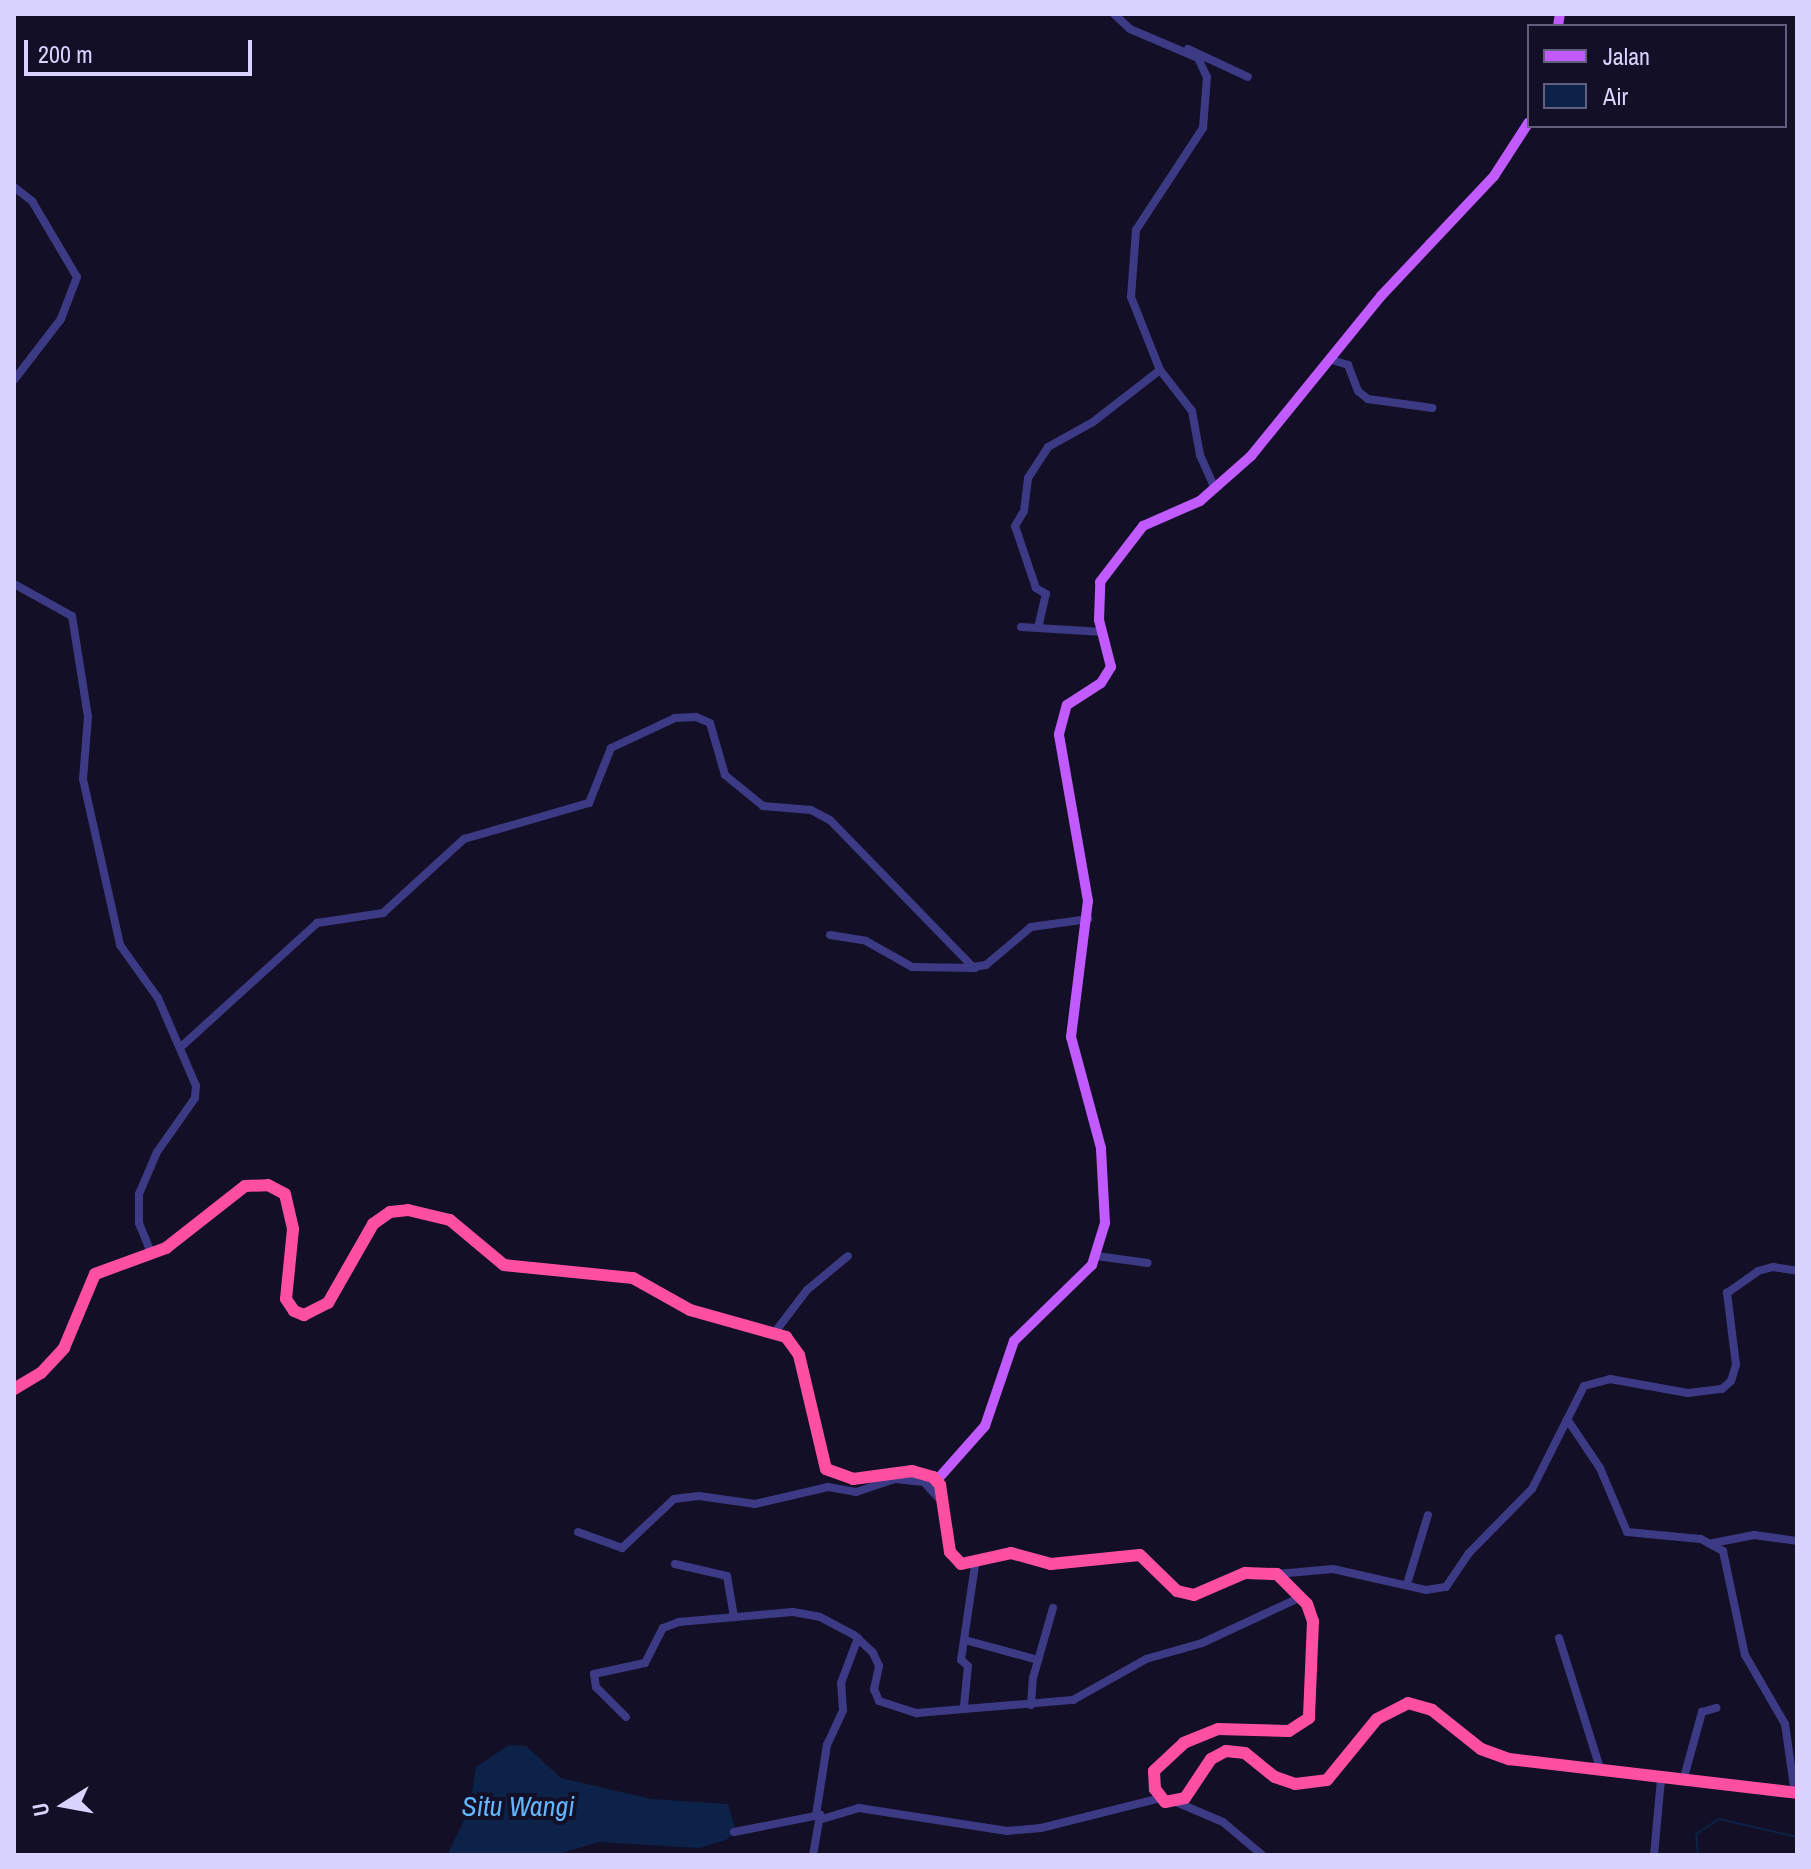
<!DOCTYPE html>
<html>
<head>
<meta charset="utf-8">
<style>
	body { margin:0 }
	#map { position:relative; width:1811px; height:1869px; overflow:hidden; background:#130f26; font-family:"Archivo Narrow",sans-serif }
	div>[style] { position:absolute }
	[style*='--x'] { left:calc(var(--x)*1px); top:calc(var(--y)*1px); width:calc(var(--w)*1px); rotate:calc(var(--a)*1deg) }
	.water>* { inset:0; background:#0c2248 }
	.stream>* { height:2px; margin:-1px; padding:0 1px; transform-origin:1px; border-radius:1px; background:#0c2248 }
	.minor>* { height:8px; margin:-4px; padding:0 4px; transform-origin:4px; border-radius:4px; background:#3d3a85 }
	.major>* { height:10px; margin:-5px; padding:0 5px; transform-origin:5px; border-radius:5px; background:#c25bff }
	.highway>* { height:12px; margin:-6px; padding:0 6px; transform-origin:6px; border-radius:6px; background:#ff4fa3 }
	span { translate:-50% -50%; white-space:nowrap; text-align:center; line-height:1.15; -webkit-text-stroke:8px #130f26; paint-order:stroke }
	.water-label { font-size:28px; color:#62b6ff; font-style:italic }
	.frame { position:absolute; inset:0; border:16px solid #d9d4ff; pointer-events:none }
	.legend { position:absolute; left:1527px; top:24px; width:260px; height:104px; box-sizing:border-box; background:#130f26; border:2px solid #625e7d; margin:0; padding:10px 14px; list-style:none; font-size:24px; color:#d9d4ff }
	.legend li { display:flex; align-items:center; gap:16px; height:40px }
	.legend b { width:40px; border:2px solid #625e7d }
	.north { position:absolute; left:24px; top:1765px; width:80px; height:80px; -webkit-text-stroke:6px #130f26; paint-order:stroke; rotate:259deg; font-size:22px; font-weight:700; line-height:32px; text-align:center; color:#d9d4ff }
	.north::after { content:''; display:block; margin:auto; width:28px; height:36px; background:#d9d4ff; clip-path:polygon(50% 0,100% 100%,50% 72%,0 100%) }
	.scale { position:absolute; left:24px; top:40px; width:228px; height:36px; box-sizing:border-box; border:4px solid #d9d4ff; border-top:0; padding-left:10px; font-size:24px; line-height:28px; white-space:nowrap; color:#d9d4ff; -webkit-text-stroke:6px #130f26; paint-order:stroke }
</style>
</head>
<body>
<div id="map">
	<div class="water">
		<div style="clip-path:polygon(509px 1745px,526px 1746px,561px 1778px,651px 1799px,728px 1804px,736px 1831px,726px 1840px,699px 1848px,599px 1842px,555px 1855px,447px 1855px,469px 1810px,476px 1767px)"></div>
	</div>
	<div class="stream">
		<div style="--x:1698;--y:1855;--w:21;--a:-95"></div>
		<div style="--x:1696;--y:1834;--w:27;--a:-33"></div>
		<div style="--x:1719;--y:1819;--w:80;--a:13"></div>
	</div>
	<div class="minor">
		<div style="--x:1114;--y:14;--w:22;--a:43"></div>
		<div style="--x:1130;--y:29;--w:74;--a:23.1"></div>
		<div style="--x:1198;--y:58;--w:21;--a:65"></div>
		<div style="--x:1207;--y:77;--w:51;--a:94.5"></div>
		<div style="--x:1203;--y:128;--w:122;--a:123.3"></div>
		<div style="--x:1136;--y:230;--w:67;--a:94.3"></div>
		<div style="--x:1131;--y:297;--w:79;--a:68.3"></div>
		<div style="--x:1160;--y:370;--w:52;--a:52"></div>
		<div style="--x:1192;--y:411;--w:45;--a:79.7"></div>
		<div style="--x:1200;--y:455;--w:36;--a:66"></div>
		<div style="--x:1188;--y:49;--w:66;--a:25"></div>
		<div style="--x:14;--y:187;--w:23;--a:38"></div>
		<div style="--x:32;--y:201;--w:88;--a:59.4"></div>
		<div style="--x:77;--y:277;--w:45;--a:110.9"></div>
		<div style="--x:61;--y:319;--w:77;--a:127.6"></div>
		<div style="--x:1332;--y:360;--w:17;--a:17"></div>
		<div style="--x:1348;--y:365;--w:28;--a:69"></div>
		<div style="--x:1358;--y:391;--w:13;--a:39"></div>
		<div style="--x:1368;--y:399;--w:65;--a:8"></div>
		<div style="--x:14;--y:584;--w:66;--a:28.9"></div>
		<div style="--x:72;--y:616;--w:102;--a:81"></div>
		<div style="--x:88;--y:717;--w:62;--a:94.6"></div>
		<div style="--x:83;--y:779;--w:170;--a:77.4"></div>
		<div style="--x:120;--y:945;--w:65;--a:54.4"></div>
		<div style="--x:158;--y:998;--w:96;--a:66.6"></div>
		<div style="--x:196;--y:1086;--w:12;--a:95"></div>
		<div style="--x:195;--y:1098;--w:66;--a:125.1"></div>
		<div style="--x:157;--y:1152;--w:46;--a:113.2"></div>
		<div style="--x:139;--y:1194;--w:29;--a:90"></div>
		<div style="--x:139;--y:1223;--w:32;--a:68"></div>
		<div style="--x:1021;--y:627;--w:82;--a:3.5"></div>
		<div style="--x:1038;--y:628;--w:35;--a:-77"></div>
		<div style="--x:1046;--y:594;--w:12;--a:-149"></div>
		<div style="--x:1036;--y:588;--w:65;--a:-108.7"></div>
		<div style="--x:1015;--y:526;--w:17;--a:-59"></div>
		<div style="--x:1024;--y:511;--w:33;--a:-83"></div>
		<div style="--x:1028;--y:478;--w:37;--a:-57"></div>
		<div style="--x:1048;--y:447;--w:51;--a:-29.1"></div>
		<div style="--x:1093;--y:422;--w:85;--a:-37.8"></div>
		<div style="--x:830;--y:935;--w:36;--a:9"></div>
		<div style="--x:866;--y:941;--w:53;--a:29.5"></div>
		<div style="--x:912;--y:967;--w:63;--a:0.9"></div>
		<div style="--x:182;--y:1046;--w:183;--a:-42.3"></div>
		<div style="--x:317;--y:923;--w:67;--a:-8.6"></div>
		<div style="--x:383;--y:913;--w:110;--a:-42.4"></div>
		<div style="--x:464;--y:839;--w:130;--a:-16.1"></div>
		<div style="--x:589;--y:803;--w:59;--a:-68.2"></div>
		<div style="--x:611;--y:748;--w:71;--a:-25.1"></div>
		<div style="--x:675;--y:718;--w:21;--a:-3"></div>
		<div style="--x:696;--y:717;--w:15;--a:23"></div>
		<div style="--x:710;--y:723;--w:54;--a:73.9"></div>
		<div style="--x:725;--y:775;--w:49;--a:39.2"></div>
		<div style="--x:763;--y:806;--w:48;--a:4.8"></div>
		<div style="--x:811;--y:810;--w:21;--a:28"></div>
		<div style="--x:830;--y:820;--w:205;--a:45.8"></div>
		<div style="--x:973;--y:967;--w:13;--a:-9"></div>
		<div style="--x:986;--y:965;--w:59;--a:-40.2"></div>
		<div style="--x:1031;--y:927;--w:58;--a:-8"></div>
		<div style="--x:1097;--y:1256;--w:51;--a:7.8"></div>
		<div style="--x:775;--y:1332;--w:53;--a:-52.7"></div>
		<div style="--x:807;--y:1290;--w:53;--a:-39.7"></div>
		<div style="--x:1567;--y:1419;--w:59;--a:56"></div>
		<div style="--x:1600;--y:1468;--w:69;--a:67.1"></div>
		<div style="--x:1627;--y:1532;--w:74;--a:5.4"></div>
		<div style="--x:1701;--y:1539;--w:25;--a:29"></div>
		<div style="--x:1723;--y:1551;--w:106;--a:78.1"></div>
		<div style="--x:1745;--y:1655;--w:80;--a:59.9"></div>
		<div style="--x:1785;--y:1724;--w:70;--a:81.8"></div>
		<div style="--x:578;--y:1532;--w:47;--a:20"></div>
		<div style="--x:622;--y:1548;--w:71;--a:-43.3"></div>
		<div style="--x:674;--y:1499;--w:25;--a:-7"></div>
		<div style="--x:699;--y:1496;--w:57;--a:8.1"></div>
		<div style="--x:755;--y:1504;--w:75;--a:-13.1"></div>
		<div style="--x:828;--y:1487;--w:28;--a:10"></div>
		<div style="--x:856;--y:1492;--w:41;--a:-18.4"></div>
		<div style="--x:895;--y:1479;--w:29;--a:6"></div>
		<div style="--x:924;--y:1482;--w:27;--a:48"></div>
		<div style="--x:1713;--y:1543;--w:42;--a:-11"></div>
		<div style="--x:1754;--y:1535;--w:43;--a:7.9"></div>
		<div style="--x:675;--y:1564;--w:53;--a:13"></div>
		<div style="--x:727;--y:1576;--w:42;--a:80.3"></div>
		<div style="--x:1277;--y:1574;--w:56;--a:-5.1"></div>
		<div style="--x:1333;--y:1569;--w:95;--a:12.7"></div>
		<div style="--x:1426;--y:1590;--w:20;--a:-9"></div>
		<div style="--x:1446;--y:1587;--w:41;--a:-55.9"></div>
		<div style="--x:1469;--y:1553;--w:90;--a:-45.5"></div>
		<div style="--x:1532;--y:1489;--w:115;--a:-63.2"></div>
		<div style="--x:1584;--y:1386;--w:27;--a:-15"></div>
		<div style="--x:1610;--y:1379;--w:79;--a:10.2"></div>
		<div style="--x:1688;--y:1393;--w:34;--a:-7"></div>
		<div style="--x:1722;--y:1389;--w:12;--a:-42"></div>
		<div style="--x:1731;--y:1381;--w:17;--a:-73"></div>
		<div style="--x:1736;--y:1365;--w:73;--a:-97.1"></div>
		<div style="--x:1727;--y:1293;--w:38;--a:-35"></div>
		<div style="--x:1758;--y:1271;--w:16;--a:-15"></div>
		<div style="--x:1773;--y:1267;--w:24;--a:9"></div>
		<div style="--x:1407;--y:1584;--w:72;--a:-73.1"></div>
		<div style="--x:1559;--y:1638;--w:139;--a:72.5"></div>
		<div style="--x:965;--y:1640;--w:76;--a:15.3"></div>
		<div style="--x:1031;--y:1705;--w:27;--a:-86"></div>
		<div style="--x:1033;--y:1678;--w:73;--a:-74.1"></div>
		<div style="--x:964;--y:1706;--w:40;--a:-84.3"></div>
		<div style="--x:968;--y:1666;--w:9;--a:-139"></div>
		<div style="--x:961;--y:1660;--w:96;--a:-81.6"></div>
		<div style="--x:626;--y:1717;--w:42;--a:-135"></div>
		<div style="--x:596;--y:1687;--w:13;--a:-99"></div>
		<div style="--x:594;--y:1674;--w:52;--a:-12.2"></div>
		<div style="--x:645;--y:1663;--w:39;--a:-63"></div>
		<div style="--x:663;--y:1628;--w:17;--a:-21"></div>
		<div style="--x:679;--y:1622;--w:114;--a:-5"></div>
		<div style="--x:793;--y:1612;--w:27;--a:10"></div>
		<div style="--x:820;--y:1617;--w:38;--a:28"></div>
		<div style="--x:854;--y:1635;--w:26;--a:43"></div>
		<div style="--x:873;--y:1653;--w:14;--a:65"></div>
		<div style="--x:879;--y:1666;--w:24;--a:102"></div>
		<div style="--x:874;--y:1689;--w:13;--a:67"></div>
		<div style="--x:879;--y:1701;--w:40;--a:18"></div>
		<div style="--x:917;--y:1713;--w:157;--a:-4.8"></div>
		<div style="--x:1073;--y:1700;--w:84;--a:-29.3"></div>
		<div style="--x:1146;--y:1659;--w:58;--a:-15.9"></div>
		<div style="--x:1202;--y:1643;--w:109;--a:-24.9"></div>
		<div style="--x:1683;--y:1781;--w:72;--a:-74.6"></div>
		<div style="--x:1702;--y:1712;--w:15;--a:-16"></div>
		<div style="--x:1176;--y:1802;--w:51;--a:23.1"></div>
		<div style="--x:1223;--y:1822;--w:51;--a:40.2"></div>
		<div style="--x:816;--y:1815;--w:71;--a:-81.1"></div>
		<div style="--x:827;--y:1745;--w:38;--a:-65"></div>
		<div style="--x:843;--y:1710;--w:27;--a:-94"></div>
		<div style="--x:841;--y:1683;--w:48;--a:-69.3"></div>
		<div style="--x:734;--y:1832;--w:88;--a:-11.2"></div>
		<div style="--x:813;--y:1855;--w:36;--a:-80"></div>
		<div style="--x:819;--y:1820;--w:42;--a:-16.7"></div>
		<div style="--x:859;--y:1808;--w:150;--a:8.8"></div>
		<div style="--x:1007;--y:1831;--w:34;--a:-5"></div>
		<div style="--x:1041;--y:1828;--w:123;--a:-14.1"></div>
		<div style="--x:1654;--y:1855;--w:75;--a:-84.7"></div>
	</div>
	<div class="major">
		<div style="--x:1558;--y:26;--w:12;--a:-81"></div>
		<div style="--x:937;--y:1480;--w:72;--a:-48.4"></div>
		<div style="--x:985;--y:1426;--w:90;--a:-71.2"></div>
		<div style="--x:1014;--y:1341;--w:109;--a:-44.3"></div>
		<div style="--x:1092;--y:1265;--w:44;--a:-72.8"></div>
		<div style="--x:1105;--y:1223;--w:75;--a:-93.1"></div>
		<div style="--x:1101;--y:1148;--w:115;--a:-105.1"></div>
		<div style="--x:1071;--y:1037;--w:137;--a:-82.9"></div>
		<div style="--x:1088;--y:901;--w:169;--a:-99.9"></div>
		<div style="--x:1059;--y:734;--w:30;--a:-75"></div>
		<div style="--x:1067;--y:705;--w:40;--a:-32.9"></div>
		<div style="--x:1101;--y:683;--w:19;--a:-58"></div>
		<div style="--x:1111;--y:667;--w:49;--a:-104.3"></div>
		<div style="--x:1099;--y:620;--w:38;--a:-88"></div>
		<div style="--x:1100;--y:582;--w:71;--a:-52.5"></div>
		<div style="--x:1143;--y:526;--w:62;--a:-23.7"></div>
		<div style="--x:1200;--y:501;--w:68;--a:-41.4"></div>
		<div style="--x:1251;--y:456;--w:206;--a:-50.9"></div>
		<div style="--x:1381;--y:296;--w:165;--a:-46.7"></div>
		<div style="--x:1494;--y:176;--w:64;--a:-57.1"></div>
	</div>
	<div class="highway">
		<div style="--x:14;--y:1389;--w:31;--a:-31"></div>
		<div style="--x:41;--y:1373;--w:34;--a:-47"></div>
		<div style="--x:64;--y:1348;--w:80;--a:-67.3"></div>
		<div style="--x:95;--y:1274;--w:76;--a:-20.1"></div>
		<div style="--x:166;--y:1248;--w:100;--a:-38.1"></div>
		<div style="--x:245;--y:1186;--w:23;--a:-2"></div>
		<div style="--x:268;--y:1185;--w:19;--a:28"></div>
		<div style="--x:285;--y:1194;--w:36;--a:77"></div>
		<div style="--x:293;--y:1229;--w:70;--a:95.7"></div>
		<div style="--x:286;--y:1299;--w:14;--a:56"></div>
		<div style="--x:294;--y:1311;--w:11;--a:22"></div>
		<div style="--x:304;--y:1315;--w:27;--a:-27"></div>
		<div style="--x:328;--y:1303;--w:91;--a:-60.3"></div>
		<div style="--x:373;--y:1224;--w:21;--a:-35"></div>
		<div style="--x:390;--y:1212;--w:18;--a:-6"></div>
		<div style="--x:408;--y:1210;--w:43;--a:13.4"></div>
		<div style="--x:450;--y:1220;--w:70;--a:39.8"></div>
		<div style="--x:504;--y:1265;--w:130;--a:5.8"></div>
		<div style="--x:633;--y:1278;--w:65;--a:29.3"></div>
		<div style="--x:690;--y:1310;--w:100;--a:15.7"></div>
		<div style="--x:786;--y:1337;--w:22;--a:54"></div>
		<div style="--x:799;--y:1355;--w:117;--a:76.7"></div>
		<div style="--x:826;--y:1469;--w:29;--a:20"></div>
		<div style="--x:853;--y:1479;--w:60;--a:-7.7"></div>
		<div style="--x:912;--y:1471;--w:22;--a:16"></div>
		<div style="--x:933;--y:1477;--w:11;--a:49"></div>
		<div style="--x:940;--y:1485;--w:68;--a:81.5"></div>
		<div style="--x:950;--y:1552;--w:16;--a:47"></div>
		<div style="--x:961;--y:1564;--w:51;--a:-12.4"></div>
		<div style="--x:1011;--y:1553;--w:41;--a:15.4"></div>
		<div style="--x:1051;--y:1564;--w:89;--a:-5.8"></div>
		<div style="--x:1140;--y:1555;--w:52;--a:44.2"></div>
		<div style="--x:1177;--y:1591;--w:17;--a:13"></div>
		<div style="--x:1194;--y:1595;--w:56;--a:-23.3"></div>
		<div style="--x:1245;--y:1573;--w:32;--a:2"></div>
		<div style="--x:1277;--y:1574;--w:42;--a:45"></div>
		<div style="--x:1307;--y:1604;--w:18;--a:71"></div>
		<div style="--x:1313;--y:1621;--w:97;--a:92.4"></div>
		<div style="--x:1309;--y:1718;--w:24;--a:147"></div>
		<div style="--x:1289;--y:1731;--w:71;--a:-178.4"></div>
		<div style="--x:1218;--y:1729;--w:37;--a:158"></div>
		<div style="--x:1184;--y:1743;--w:41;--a:137"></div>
		<div style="--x:1154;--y:1771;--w:18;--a:87"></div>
		<div style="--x:1155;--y:1789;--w:16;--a:52"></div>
		<div style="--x:1165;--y:1802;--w:20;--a:-11"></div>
		<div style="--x:1185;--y:1798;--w:47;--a:-56.3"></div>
		<div style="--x:1211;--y:1759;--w:17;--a:-28"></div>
		<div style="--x:1226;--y:1751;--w:19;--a:6"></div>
		<div style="--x:1245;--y:1753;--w:38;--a:39"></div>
		<div style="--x:1275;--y:1777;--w:21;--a:19"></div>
		<div style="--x:1295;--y:1784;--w:32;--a:-7"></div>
		<div style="--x:1327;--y:1780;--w:79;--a:-50.7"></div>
		<div style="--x:1377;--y:1719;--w:35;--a:-27"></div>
		<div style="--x:1408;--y:1703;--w:25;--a:16"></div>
		<div style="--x:1432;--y:1710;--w:63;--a:38.5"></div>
		<div style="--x:1481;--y:1749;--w:30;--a:20"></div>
		<div style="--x:1509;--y:1759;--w:290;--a:6.7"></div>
	</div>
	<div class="water-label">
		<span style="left:518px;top:1806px">Situ Wangi</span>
	</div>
	<div class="frame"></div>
	<ul class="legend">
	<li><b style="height:10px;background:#c25bff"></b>Jalan</li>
	<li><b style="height:22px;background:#0c2248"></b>Air</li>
	</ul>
	<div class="north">U</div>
	<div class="scale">200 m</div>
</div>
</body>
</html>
